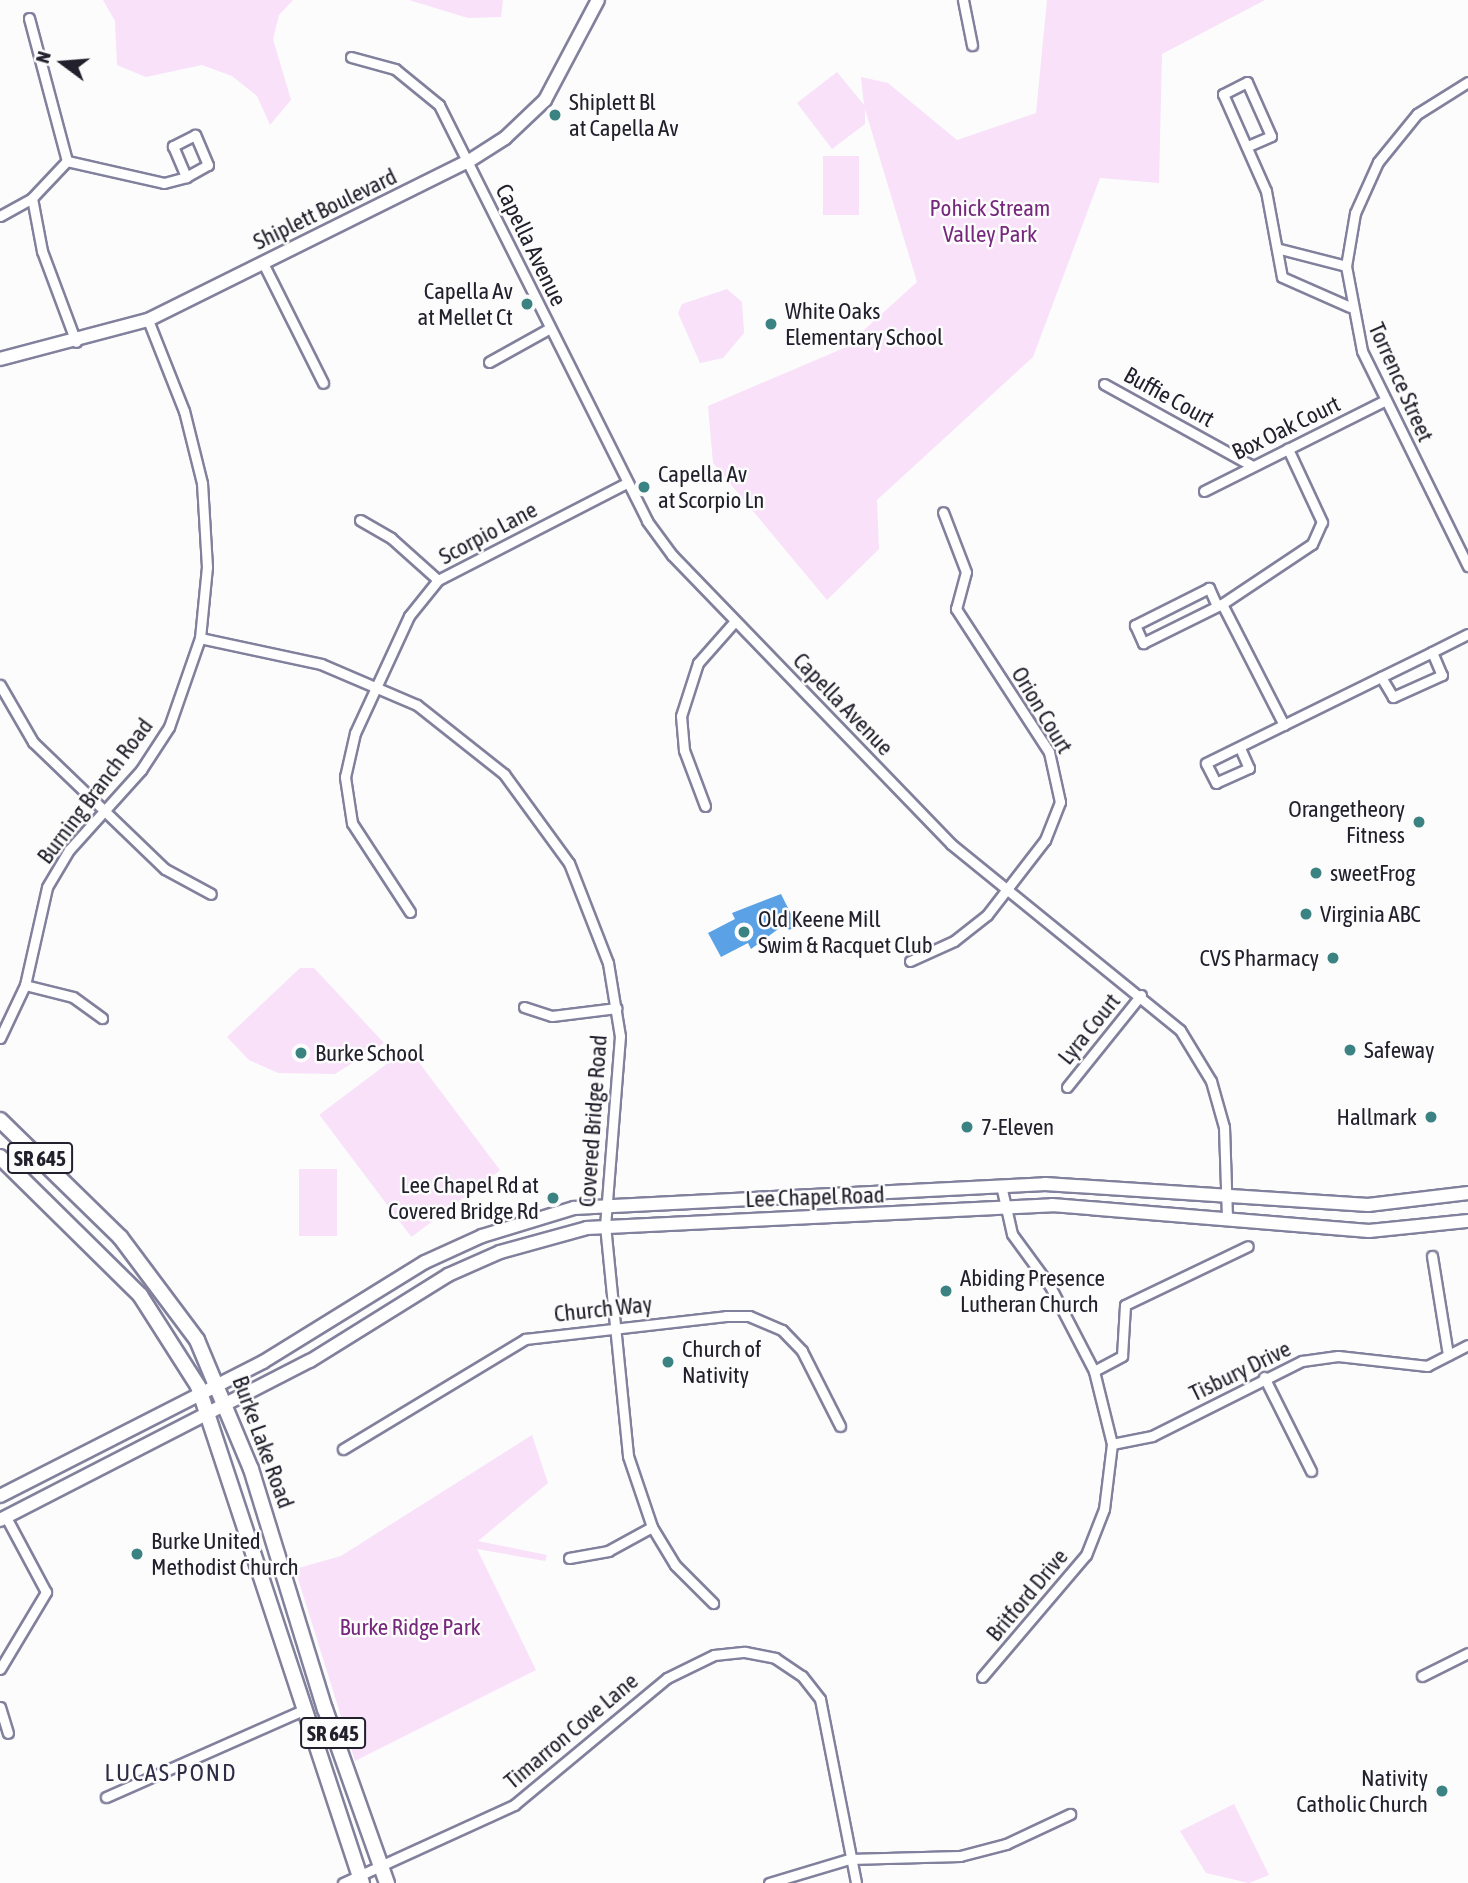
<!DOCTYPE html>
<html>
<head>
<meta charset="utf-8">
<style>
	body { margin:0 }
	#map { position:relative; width:1468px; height:1883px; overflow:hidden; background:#fcfcfc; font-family:"Asap Condensed",sans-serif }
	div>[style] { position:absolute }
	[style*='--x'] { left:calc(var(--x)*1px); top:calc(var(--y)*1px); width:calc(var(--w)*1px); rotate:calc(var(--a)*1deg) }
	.green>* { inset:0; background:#f8e1f9; transform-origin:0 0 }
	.water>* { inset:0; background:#5ba1e5 }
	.roads { filter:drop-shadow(2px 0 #82819d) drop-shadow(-2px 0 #82819d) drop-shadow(0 2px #82819d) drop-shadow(0 -2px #82819d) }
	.street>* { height:9px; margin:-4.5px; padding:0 4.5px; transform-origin:4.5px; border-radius:4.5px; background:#fff }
	.secondary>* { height:12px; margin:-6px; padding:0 6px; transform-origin:6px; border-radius:6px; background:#fff }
	.primary>* { height:14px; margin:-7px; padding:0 7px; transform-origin:7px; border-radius:7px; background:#fff }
	.dots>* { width:19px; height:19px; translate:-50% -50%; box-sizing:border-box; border:4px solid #fcfcfc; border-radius:50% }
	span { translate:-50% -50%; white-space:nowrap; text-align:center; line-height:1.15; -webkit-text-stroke:5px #fcfcfc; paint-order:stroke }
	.shield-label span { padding:2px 5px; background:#fcfcfc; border:2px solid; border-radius:5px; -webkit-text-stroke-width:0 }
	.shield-label { font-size:21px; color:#21202c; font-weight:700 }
	.poi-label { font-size:23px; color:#21202c }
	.left { translate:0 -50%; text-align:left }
	.right { translate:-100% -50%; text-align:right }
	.park-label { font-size:23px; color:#76287d }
	.street-label { font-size:23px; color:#21202c }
	.neighbourhood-label { font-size:24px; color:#2e2c44; letter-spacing:2px }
	.north { position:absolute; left:28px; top:28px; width:70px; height:70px; -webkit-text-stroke:5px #fcfcfc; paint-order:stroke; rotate:286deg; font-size:19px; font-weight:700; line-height:28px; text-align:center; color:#21202c }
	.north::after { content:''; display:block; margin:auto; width:24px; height:32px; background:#21202c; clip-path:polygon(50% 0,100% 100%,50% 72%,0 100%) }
</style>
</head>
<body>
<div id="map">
	<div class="green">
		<div style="clip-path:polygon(103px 0,293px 0,279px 15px,273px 39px,291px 100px,270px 125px,257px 96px,232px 76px,202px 65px,146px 77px,117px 65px,115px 21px)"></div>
		<div style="clip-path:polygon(409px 0,503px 0,501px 17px,468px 18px)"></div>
		<div style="clip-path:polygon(1047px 0,1265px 0,1162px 54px,1159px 183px,1100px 178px,1033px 357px,877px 500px,879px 549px,827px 600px,713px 463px,708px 406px,844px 348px,917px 282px,865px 109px,865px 124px,832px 149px,797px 103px,837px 72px,864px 105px,861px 77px,888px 83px,957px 140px,1036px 113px)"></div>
		<div style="left:823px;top:156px;width:36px;height:59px"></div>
		<div style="clip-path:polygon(727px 289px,742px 302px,744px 333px,723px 358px,700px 363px,678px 313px,682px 304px)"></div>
		<div style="clip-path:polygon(300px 968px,314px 968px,384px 1043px,335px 1074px,278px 1073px,249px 1060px,227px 1037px)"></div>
		<div style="left:408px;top:1048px;width:153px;height:111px;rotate:53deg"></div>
		<div style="left:299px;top:1169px;width:38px;height:67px"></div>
		<div style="clip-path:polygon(532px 1435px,548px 1483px,478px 1541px,547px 1555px,545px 1561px,477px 1549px,536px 1670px,355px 1761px,295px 1569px,341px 1556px)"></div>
		<div style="clip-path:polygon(1234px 1804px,1269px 1875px,1249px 1883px,1206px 1873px,1180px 1831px)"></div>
	</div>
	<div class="water">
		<div style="clip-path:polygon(781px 894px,797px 926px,789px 930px,785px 924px,751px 949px,748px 943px,721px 957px,708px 933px,735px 919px,732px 913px)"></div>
	</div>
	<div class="roads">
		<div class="street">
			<div style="--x:963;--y:0;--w:46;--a:78.7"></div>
			<div style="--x:351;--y:57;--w:46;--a:15.3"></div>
			<div style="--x:395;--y:69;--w:57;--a:39.3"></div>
			<div style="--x:439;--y:105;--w:465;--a:63.4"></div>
			<div style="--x:647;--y:521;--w:42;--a:53.7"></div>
			<div style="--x:672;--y:555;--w:402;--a:46"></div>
			<div style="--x:951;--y:844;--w:295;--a:39.1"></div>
			<div style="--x:1180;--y:1030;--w:60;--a:58.7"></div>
			<div style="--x:1211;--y:1081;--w:48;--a:74.2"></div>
			<div style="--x:1224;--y:1127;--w:91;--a:88.1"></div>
			<div style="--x:1468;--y:82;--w:60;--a:147.9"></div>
			<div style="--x:1417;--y:114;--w:62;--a:129.1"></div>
			<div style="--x:1378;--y:162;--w:56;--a:114.3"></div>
			<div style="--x:1355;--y:213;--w:54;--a:99.6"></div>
			<div style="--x:1346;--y:266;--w:86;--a:79.3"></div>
			<div style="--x:1362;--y:351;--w:240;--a:63.8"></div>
			<div style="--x:1248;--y:146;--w:25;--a:-23"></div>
			<div style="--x:1271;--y:136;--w:59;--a:-114"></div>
			<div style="--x:1247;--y:82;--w:27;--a:153"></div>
			<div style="--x:1223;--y:94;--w:106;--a:66.1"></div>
			<div style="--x:1266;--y:191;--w:87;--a:79.5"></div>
			<div style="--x:1282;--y:277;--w:74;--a:23.8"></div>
			<div style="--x:67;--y:161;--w:99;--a:12.8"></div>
			<div style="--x:164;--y:183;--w:23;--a:-15"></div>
			<div style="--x:186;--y:177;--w:25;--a:-29"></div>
			<div style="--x:208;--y:165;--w:33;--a:-113"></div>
			<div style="--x:195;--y:135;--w:25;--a:153"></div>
			<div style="--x:173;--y:146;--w:34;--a:67"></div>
			<div style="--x:32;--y:198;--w:54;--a:79.3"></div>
			<div style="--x:42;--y:251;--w:97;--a:69.5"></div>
			<div style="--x:0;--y:216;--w:37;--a:-29"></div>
			<div style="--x:32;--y:198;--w:51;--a:-46.6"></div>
			<div style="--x:67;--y:161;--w:148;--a:-104.9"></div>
			<div style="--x:1280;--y:249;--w:68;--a:14.4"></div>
			<div style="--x:263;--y:263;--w:134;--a:63.4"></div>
			<div style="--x:489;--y:362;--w:70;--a:-29.1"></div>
			<div style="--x:1104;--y:384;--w:168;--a:28.9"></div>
			<div style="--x:1204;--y:491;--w:203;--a:-26.6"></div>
			<div style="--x:360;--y:520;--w:36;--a:30"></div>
			<div style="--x:391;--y:538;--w:63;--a:41.8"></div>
			<div style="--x:1222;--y:604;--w:136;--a:62.9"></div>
			<div style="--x:1217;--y:606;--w:20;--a:-114"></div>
			<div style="--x:1209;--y:588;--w:83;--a:153.4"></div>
			<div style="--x:1135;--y:625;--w:20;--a:66"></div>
			<div style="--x:1143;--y:643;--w:88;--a:-26.3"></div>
			<div style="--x:1222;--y:604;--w:108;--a:-33.7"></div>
			<div style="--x:1312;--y:544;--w:24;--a:-66"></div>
			<div style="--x:1322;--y:522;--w:81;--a:-115"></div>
			<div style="--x:200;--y:638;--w:124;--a:12.1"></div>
			<div style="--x:321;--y:664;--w:104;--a:23.1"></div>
			<div style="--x:417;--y:705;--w:111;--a:38.4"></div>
			<div style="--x:504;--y:774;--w:110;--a:53.9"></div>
			<div style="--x:569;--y:863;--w:107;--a:68.7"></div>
			<div style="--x:608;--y:963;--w:74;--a:80.7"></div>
			<div style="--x:620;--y:1036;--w:190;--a:94.5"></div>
			<div style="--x:605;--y:1225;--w:232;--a:84.3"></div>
			<div style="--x:628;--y:1456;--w:75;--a:71.3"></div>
			<div style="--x:652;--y:1527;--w:44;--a:58.8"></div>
			<div style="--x:675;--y:1565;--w:54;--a:45"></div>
			<div style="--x:1432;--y:652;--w:25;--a:67"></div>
			<div style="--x:1442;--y:675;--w:54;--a:155.8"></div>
			<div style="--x:1393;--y:697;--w:23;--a:-121"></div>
			<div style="--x:1381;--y:677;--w:57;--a:-26.1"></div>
			<div style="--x:1432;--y:652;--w:40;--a:-26.6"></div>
			<div style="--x:0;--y:685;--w:66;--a:59.9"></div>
			<div style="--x:33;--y:742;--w:183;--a:43.9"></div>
			<div style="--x:165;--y:869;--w:52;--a:28.5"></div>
			<div style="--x:1240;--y:748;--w:22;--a:66"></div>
			<div style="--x:1249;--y:768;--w:36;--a:156"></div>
			<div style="--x:1216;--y:783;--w:22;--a:-117"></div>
			<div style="--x:1206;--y:763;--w:195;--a:-26.2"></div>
			<div style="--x:705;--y:806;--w:60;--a:-110.6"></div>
			<div style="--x:684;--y:750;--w:34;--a:-95"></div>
			<div style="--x:681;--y:716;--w:56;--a:-72.2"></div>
			<div style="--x:698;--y:663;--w:56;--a:-48.6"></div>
			<div style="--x:410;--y:912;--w:106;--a:-123.1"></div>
			<div style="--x:352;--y:823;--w:47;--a:-98.7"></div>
			<div style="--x:345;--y:777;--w:45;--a:-77.2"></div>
			<div style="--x:355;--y:733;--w:129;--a:-65.2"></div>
			<div style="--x:409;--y:616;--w:46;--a:-51.1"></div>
			<div style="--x:438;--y:580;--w:212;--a:-27.2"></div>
			<div style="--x:910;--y:961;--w:48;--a:-24.4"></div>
			<div style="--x:954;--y:941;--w:42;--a:-38.2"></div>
			<div style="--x:987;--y:915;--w:95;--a:-52.3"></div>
			<div style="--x:1045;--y:840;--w:41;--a:-68.5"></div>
			<div style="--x:1060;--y:802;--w:51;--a:-102.4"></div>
			<div style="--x:1049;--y:752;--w:171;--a:-123"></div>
			<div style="--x:956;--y:609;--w:38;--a:-75"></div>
			<div style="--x:966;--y:572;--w:64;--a:-111"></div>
			<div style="--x:25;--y:985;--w:49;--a:14"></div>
			<div style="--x:73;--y:997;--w:36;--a:36"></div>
			<div style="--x:524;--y:1007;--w:29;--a:18"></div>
			<div style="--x:552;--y:1016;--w:65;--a:-7"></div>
			<div style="--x:0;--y:1038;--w:59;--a:-64.7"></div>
			<div style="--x:25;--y:985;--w:100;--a:-77.3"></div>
			<div style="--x:47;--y:887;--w:43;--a:-59.3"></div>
			<div style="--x:69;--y:850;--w:108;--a:-48"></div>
			<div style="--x:141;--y:770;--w:51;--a:-56.9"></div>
			<div style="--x:169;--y:727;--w:94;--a:-70.8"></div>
			<div style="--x:200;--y:638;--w:71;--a:-84.4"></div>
			<div style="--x:207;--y:567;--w:84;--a:-93.4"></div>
			<div style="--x:202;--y:483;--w:74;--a:-104"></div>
			<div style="--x:184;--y:411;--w:98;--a:-111.6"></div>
			<div style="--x:1067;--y:1087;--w:118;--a:-51.2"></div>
			<div style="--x:1432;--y:1256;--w:100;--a:80.8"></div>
			<div style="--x:1094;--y:1371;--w:32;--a:-28"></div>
			<div style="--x:1122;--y:1356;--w:51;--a:-86.6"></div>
			<div style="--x:1125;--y:1305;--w:136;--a:-25.6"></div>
			<div style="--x:1264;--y:1377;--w:105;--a:63.4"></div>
			<div style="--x:1112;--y:1444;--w:41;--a:-11.3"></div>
			<div style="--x:1152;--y:1436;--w:168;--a:-26.6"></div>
			<div style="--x:1302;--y:1361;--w:36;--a:-8"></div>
			<div style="--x:1338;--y:1356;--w:90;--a:6.4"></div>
			<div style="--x:1427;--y:1366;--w:46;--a:-27.1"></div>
			<div style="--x:343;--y:1449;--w:213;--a:-31.1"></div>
			<div style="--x:525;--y:1339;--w:202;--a:-6.5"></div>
			<div style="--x:726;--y:1316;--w:23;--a:0"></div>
			<div style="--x:749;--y:1316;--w:36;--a:23"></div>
			<div style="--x:782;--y:1330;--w:29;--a:46"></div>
			<div style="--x:802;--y:1351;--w:84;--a:63.1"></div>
			<div style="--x:569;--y:1558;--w:40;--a:-10"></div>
			<div style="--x:608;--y:1551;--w:50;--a:-28.6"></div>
			<div style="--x:0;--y:1669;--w:90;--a:-59.1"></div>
			<div style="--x:46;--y:1592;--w:85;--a:-118.1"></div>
			<div style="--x:1422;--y:1676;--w:51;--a:-26.6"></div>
			<div style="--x:982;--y:1677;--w:160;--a:-49.6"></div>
			<div style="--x:1086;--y:1555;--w:49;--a:-68.6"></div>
			<div style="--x:1104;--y:1509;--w:65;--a:-83"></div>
			<div style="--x:1112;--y:1444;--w:75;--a:-103.9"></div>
			<div style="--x:1094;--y:1371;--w:96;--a:-117.4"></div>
			<div style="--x:1050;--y:1286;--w:64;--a:-126.2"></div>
			<div style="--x:1012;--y:1234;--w:50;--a:-102.7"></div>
			<div style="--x:0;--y:1707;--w:27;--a:73"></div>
			<div style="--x:106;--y:1797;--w:215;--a:-23.8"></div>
			<div style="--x:343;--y:1883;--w:188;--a:-24.5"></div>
			<div style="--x:514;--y:1805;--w:199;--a:-39.7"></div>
			<div style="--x:667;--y:1678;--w:52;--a:-26.1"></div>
			<div style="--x:714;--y:1655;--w:31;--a:-6"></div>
			<div style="--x:745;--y:1652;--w:31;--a:11"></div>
			<div style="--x:775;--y:1658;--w:32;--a:34"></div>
			<div style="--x:802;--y:1676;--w:29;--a:52"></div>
			<div style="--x:820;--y:1699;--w:187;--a:78.9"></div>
			<div style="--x:769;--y:1883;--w:84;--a:-16.7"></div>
			<div style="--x:849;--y:1859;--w:111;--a:-1.5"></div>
			<div style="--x:960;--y:1856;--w:48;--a:-14.6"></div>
			<div style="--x:1006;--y:1844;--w:71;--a:-25.1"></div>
		</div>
		<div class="secondary">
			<div style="--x:0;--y:359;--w:153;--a:-14.8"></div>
			<div style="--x:148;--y:320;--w:358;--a:-26.4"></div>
			<div style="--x:469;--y:161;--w:43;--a:-32.6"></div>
			<div style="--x:505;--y:138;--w:55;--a:-43.5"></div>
			<div style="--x:545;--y:100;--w:113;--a:-62.1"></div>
			<div style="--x:0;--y:1496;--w:295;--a:-27"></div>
			<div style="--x:263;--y:1362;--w:190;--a:-31.7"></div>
			<div style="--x:425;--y:1262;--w:63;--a:-24.5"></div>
			<div style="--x:482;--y:1236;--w:96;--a:-16.9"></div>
			<div style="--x:574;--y:1208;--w:472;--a:-2.9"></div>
			<div style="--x:1045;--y:1184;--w:324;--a:3.7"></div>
			<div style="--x:1368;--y:1205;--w:101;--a:-6.8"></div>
			<div style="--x:0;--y:1520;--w:348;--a:-27.2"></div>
			<div style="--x:310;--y:1361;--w:163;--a:-31.9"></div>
			<div style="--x:448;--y:1275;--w:57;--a:-23.9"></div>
			<div style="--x:500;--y:1252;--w:90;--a:-15.4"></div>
			<div style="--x:587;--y:1228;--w:466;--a:-2.8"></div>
			<div style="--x:1052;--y:1205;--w:318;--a:4.7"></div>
			<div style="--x:1369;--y:1231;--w:100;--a:-5.8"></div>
		</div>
		<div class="primary">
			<div style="--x:0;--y:1120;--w:168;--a:44.3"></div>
			<div style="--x:120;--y:1237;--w:129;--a:53.2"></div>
			<div style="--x:197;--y:1340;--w:140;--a:67.3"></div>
			<div style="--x:251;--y:1469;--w:251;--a:72.9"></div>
			<div style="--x:325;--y:1709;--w:185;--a:70.4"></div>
			<div style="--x:0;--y:1157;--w:197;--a:44.6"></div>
			<div style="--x:140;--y:1295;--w:108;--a:57.5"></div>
			<div style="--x:198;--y:1386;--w:523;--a:71.74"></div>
		</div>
	</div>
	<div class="dots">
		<div style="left:555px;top:115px;background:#3b8382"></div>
		<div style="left:527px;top:304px;background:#3b8382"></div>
		<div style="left:771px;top:324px;background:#3b8382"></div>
		<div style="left:644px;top:487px;background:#3b8382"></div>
		<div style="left:1419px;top:822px;background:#3b8382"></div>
		<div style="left:1316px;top:873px;background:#3b8382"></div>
		<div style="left:1306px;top:914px;background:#3b8382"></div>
		<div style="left:744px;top:932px;background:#3b8382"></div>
		<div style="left:1333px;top:958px;background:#3b8382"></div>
		<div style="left:1350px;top:1050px;background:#3b8382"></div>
		<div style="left:301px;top:1053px;background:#3b8382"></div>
		<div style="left:1431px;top:1117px;background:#3b8382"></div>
		<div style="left:967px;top:1127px;background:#3b8382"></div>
		<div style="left:553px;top:1198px;background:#3b8382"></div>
		<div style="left:946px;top:1291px;background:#3b8382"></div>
		<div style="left:668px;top:1362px;background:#3b8382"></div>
		<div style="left:137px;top:1554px;background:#3b8382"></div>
		<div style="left:1442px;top:1791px;background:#3b8382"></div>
	</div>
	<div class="shield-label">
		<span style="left:40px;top:1158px">SR 645</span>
		<span style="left:333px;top:1733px">SR 645</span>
	</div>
	<div class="poi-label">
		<span class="left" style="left:569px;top:115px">Shiplett Bl<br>at Capella Av</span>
		<span class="right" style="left:513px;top:304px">Capella Av<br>at Mellet Ct</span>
		<span class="left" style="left:785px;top:324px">White Oaks<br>Elementary School</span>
		<span class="left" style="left:658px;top:487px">Capella Av<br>at Scorpio Ln</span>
		<span class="right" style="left:1405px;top:822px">Orangetheory<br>Fitness</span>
		<span class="left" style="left:1330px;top:873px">sweetFrog</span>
		<span class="left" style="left:1320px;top:914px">Virginia ABC</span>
		<span class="left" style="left:758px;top:932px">Old Keene Mill<br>Swim &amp; Racquet Club</span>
		<span class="right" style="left:1319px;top:958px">CVS Pharmacy</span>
		<span class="left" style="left:1364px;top:1050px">Safeway</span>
		<span class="left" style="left:315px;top:1053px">Burke School</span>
		<span class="right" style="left:1417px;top:1117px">Hallmark</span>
		<span class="left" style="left:981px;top:1127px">7-Eleven</span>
		<span class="right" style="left:539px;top:1198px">Lee Chapel Rd at<br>Covered Bridge Rd</span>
		<span class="left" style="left:960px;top:1291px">Abiding Presence<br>Lutheran Church</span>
		<span class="left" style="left:682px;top:1362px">Church of<br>Nativity</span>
		<span class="left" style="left:151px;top:1554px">Burke United<br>Methodist Church</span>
		<span class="right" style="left:1428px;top:1791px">Nativity<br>Catholic Church</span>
	</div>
	<div class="park-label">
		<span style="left:990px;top:221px">Pohick Stream<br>Valley Park</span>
		<span style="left:410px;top:1627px">Burke Ridge Park</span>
	</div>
	<div class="street-label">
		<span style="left:325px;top:209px;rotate:-26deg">Shiplett Boulevard</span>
		<span style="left:531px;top:245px;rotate:64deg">Capella Avenue</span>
		<span style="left:1401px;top:382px;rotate:66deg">Torrence Street</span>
		<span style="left:1169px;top:397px;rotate:29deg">Buffie Court</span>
		<span style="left:1286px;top:428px;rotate:-26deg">Box Oak Court</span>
		<span style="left:488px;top:533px;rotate:-28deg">Scorpio Lane</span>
		<span style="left:843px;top:704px;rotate:46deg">Capella Avenue</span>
		<span style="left:1042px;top:710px;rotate:59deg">Orion Court</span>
		<span style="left:95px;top:791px;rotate:-53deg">Burning Branch Road</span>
		<span style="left:1089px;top:1029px;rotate:-51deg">Lyra Court</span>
		<span style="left:593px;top:1121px;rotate:-86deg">Covered Bridge Road</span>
		<span style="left:815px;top:1197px;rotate:-2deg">Lee Chapel Road</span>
		<span style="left:603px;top:1309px;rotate:-6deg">Church Way</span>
		<span style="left:1240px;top:1371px;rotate:-26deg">Tisbury Drive</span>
		<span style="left:263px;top:1442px;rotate:70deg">Burke Lake Road</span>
		<span style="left:1027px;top:1595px;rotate:-50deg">Britford Drive</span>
		<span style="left:571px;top:1731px;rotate:-40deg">Timarron Cove Lane</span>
	</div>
	<div class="neighbourhood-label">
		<span style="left:171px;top:1773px">LUCAS POND</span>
	</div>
	<div class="north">N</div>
</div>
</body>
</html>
